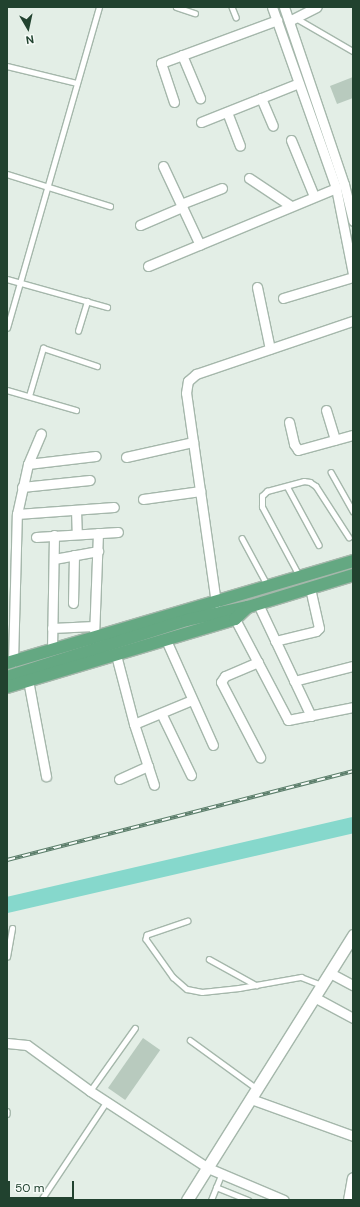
<!DOCTYPE html>
<html>
<head>
<meta charset="utf-8">
<style>
	body { margin:0 }
	#map { position:relative; width:360px; height:1207px; overflow:hidden; background:#e3eee6; font-family:"DM Sans",sans-serif }
	div>[style] { position:absolute }
	[style*='--x'] { left:calc(var(--x)*1px); top:calc(var(--y)*1px); width:calc(var(--w)*1px); rotate:calc(var(--a)*1deg) }
	.river>* { height:16px; margin:-8px; padding:0 8px; transform-origin:8px; border-radius:8px; background:#86d8cc }
	.building>* { inset:0; background:#b8cabe; transform-origin:0 0 }
	.roads { filter:drop-shadow(1px 0 #a5b7ab) drop-shadow(-1px 0 #a5b7ab) drop-shadow(0 1px #a5b7ab) drop-shadow(0 -1px #a5b7ab) }
	.service>* { height:4.5px; margin:-2.25px; padding:0 2.25px; transform-origin:2.25px; border-radius:2.25px; background:#fff }
	.minor>* { height:9px; margin:-4.5px; padding:0 4.5px; transform-origin:4.5px; border-radius:4.5px; background:#fff }
	.tertiary>* { height:11px; margin:-5.5px; padding:0 5.5px; transform-origin:5.5px; border-radius:5.5px; background:#fff }
	.primary>* { height:12px; margin:-6px; padding:0 6px; transform-origin:6px; border-radius:6px; background:#64a882 }
	.rail>* { height:4px; margin-top:-2px; transform-origin:0; background:repeating-linear-gradient(90deg,#f4faf6 0 8px,#5b7d6a 0 16px); box-sizing:border-box; border-block:1px solid #5b7d6a }
	span { translate:-50% -50%; white-space:nowrap; text-align:center; line-height:1.15; -webkit-text-stroke:3px #f4faf6; paint-order:stroke }
	.frame { position:absolute; inset:0; border:8px solid #21422f; pointer-events:none }
	.north { position:absolute; left:8px; top:8px; width:40px; height:40px; -webkit-text-stroke:3px #f4faf6; paint-order:stroke; rotate:171deg; font-size:11px; font-weight:700; line-height:16px; text-align:center; color:#21422f }
	.north::after { content:''; display:block; margin:auto; width:14px; height:18px; background:#21422f; clip-path:polygon(50% 0,100% 100%,50% 72%,0 100%) }
	.scale { position:absolute; left:8px; top:1181px; width:66px; height:18px; box-sizing:border-box; border:2px solid #21422f; border-top:0; padding-left:5px; font-size:12px; line-height:14px; white-space:nowrap; color:#21422f; -webkit-text-stroke:3px #f4faf6; paint-order:stroke }
</style>
</head>
<body>
<div id="map">
	<div class="river">
		<div style="--x:7;--y:905;--w:355;--a:-13"></div>
	</div>
	<div class="building">
		<div style="clip-path:polygon(353px 77px,353px 98px,337px 104px,330px 86px)"></div>
		<div style="left:143px;top:1038px;width:21px;height:61px;rotate:35deg"></div>
	</div>
	<div class="roads">
		<div class="service">
			<div style="--x:176;--y:7;--w:20;--a:18"></div>
			<div style="--x:232;--y:7;--w:11;--a:68"></div>
			<div style="--x:296;--y:18;--w:66;--a:30.1"></div>
			<div style="--x:7;--y:66;--w:72;--a:13.7"></div>
			<div style="--x:7;--y:174;--w:108;--a:17.3"></div>
			<div style="--x:7;--y:279;--w:104;--a:15.6"></div>
			<div style="--x:7;--y:328;--w:334;--a:-74"></div>
			<div style="--x:78;--y:331;--w:31;--a:-73"></div>
			<div style="--x:7;--y:390;--w:72;--a:16.2"></div>
			<div style="--x:29;--y:396;--w:50;--a:-73.7"></div>
			<div style="--x:43;--y:348;--w:57;--a:18.4"></div>
			<div style="--x:331;--y:472;--w:45;--a:60.6"></div>
			<div style="--x:287;--y:486;--w:67;--a:61.5"></div>
			<div style="--x:242;--y:538;--w:55;--a:61.6"></div>
			<div style="--x:299;--y:576;--w:78;--a:-118.2"></div>
			<div style="--x:262;--y:507;--w:11;--a:-90"></div>
			<div style="--x:262;--y:496;--w:7;--a:-45"></div>
			<div style="--x:267;--y:491;--w:38;--a:-15"></div>
			<div style="--x:304;--y:481;--w:6;--a:9"></div>
			<div style="--x:310;--y:482;--w:7;--a:34"></div>
			<div style="--x:316;--y:486;--w:61;--a:57.1"></div>
			<div style="--x:188;--y:921;--w:43;--a:161.1"></div>
			<div style="--x:147;--y:935;--w:4;--a:104"></div>
			<div style="--x:146;--y:939;--w:47;--a:54.6"></div>
			<div style="--x:173;--y:977;--w:18;--a:41"></div>
			<div style="--x:187;--y:989;--w:15;--a:11"></div>
			<div style="--x:202;--y:992;--w:37;--a:-6"></div>
			<div style="--x:239;--y:988;--w:63;--a:-10.1"></div>
			<div style="--x:301;--y:977;--w:22;--a:21"></div>
			<div style="--x:7;--y:957;--w:29;--a:-80"></div>
			<div style="--x:209;--y:959;--w:54;--a:29"></div>
			<div style="--x:190;--y:1040;--w:82;--a:36"></div>
			<div style="--x:90;--y:1091;--w:77;--a:-54.5"></div>
			<div style="--x:7;--y:1111;--w:3;--a:90"></div>
			<div style="--x:216;--y:1187;--w:35;--a:22"></div>
			<div style="--x:41;--y:1200;--w:119;--a:-56.3"></div>
			<div style="--x:211;--y:1200;--w:27;--a:-68"></div>
		</div>
		<div class="minor">
			<div style="--x:272;--y:7;--w:192;--a:70.5"></div>
			<div style="--x:336;--y:188;--w:88;--a:78.8"></div>
			<div style="--x:284;--y:7;--w:187;--a:71.3"></div>
			<div style="--x:344;--y:184;--w:38;--a:76"></div>
			<div style="--x:289;--y:21;--w:31;--a:-27"></div>
			<div style="--x:182;--y:55;--w:47;--a:67.3"></div>
			<div style="--x:261;--y:98;--w:30;--a:67"></div>
			<div style="--x:174;--y:102;--w:41;--a:-108.4"></div>
			<div style="--x:161;--y:63;--w:124;--a:-20.3"></div>
			<div style="--x:227;--y:112;--w:36;--a:69"></div>
			<div style="--x:201;--y:122;--w:105;--a:-21.7"></div>
			<div style="--x:291;--y:140;--w:61;--a:67.7"></div>
			<div style="--x:163;--y:166;--w:87;--a:64.9"></div>
			<div style="--x:249;--y:178;--w:50;--a:33.7"></div>
			<div style="--x:181;--y:204;--w:44;--a:-21.3"></div>
			<div style="--x:140;--y:225;--w:46;--a:-23.2"></div>
			<div style="--x:148;--y:266;--w:204;--a:-22.5"></div>
			<div style="--x:257;--y:287;--w:63;--a:78.2"></div>
			<div style="--x:283;--y:298;--w:73;--a:-16.7"></div>
			<div style="--x:326;--y:410;--w:31;--a:73"></div>
			<div style="--x:289;--y:422;--w:23;--a:77"></div>
			<div style="--x:294;--y:444;--w:7;--a:56"></div>
			<div style="--x:298;--y:450;--w:57;--a:-15.3"></div>
			<div style="--x:126;--y:457;--w:69;--a:-12.6"></div>
			<div style="--x:28;--y:464;--w:68;--a:-6.7"></div>
			<div style="--x:22;--y:487;--w:68;--a:-5.9"></div>
			<div style="--x:143;--y:499;--w:58;--a:-8"></div>
			<div style="--x:76;--y:510;--w:24;--a:88"></div>
			<div style="--x:17;--y:514;--w:97;--a:-4.1"></div>
			<div style="--x:36;--y:537;--w:82;--a:-3.5"></div>
			<div style="--x:54;--y:559;--w:45;--a:-10.3"></div>
			<div style="--x:73;--y:603;--w:48;--a:-88.8"></div>
			<div style="--x:216;--y:603;--w:212;--a:-98.1"></div>
			<div style="--x:186;--y:393;--w:12;--a:-81"></div>
			<div style="--x:188;--y:381;--w:11;--a:-41"></div>
			<div style="--x:196;--y:374;--w:166;--a:-18.7"></div>
			<div style="--x:258;--y:604;--w:124;--a:64.7"></div>
			<div style="--x:235;--y:619;--w:114;--a:62.3"></div>
			<div style="--x:288;--y:720;--w:66;--a:-11.3"></div>
			<div style="--x:52;--y:628;--w:42;--a:-2.7"></div>
			<div style="--x:94;--y:637;--w:104;--a:-87.8"></div>
			<div style="--x:166;--y:640;--w:115;--a:65.9"></div>
			<div style="--x:275;--y:641;--w:42;--a:-13.7"></div>
			<div style="--x:316;--y:631;--w:4;--a:-45"></div>
			<div style="--x:319;--y:628;--w:41;--a:-102.7"></div>
			<div style="--x:52;--y:650;--w:115;--a:-89"></div>
			<div style="--x:116;--y:655;--w:71;--a:75.4"></div>
			<div style="--x:134;--y:724;--w:64;--a:71.8"></div>
			<div style="--x:13;--y:662;--w:148;--a:-88.5"></div>
			<div style="--x:17;--y:514;--w:51;--a:-77.6"></div>
			<div style="--x:28;--y:464;--w:33;--a:-67"></div>
			<div style="--x:258;--y:662;--w:36;--a:157"></div>
			<div style="--x:225;--y:676;--w:7;--a:124"></div>
			<div style="--x:221;--y:682;--w:85;--a:62.5"></div>
			<div style="--x:28;--y:680;--w:98;--a:79.4"></div>
			<div style="--x:294;--y:681;--w:61;--a:-14.3"></div>
			<div style="--x:161;--y:713;--w:69;--a:64.2"></div>
			<div style="--x:134;--y:724;--w:63;--a:-22.5"></div>
			<div style="--x:119;--y:779;--w:32;--a:-24"></div>
			<div style="--x:330;--y:973;--w:26;--a:28"></div>
			<div style="--x:314;--y:997;--w:44;--a:28.3"></div>
			<div style="--x:7;--y:1043;--w:20;--a:6"></div>
			<div style="--x:27;--y:1045;--w:78;--a:36.1"></div>
			<div style="--x:90;--y:1091;--w:141;--a:33.1"></div>
			<div style="--x:208;--y:1168;--w:82;--a:22.8"></div>
			<div style="--x:251;--y:1099;--w:109;--a:19.9"></div>
		</div>
		<div class="tertiary">
			<div style="--x:187;--y:1200;--w:313;--a:-57.9"></div>
			<div style="--x:349;--y:1200;--w:22;--a:-80"></div>
		</div>
		<div class="primary">
			<div style="--x:7;--y:663;--w:361;--a:-16.4"></div>
			<div style="--x:7;--y:677;--w:189;--a:-17.6"></div>
			<div style="--x:187;--y:620;--w:61;--a:-12.2"></div>
			<div style="--x:7;--y:687;--w:238;--a:-16.6"></div>
			<div style="--x:235;--y:619;--w:18;--a:-43"></div>
			<div style="--x:248;--y:607;--w:110;--a:-16.9"></div>
		</div>
	</div>
	<div class="rail">
		<div style="--x:7;--y:860;--w:357;--a:-14.4"></div>
	</div>
	<div class="frame"></div>
	<div class="north">N</div>
	<div class="scale">50 m</div>
</div>
</body>
</html>
